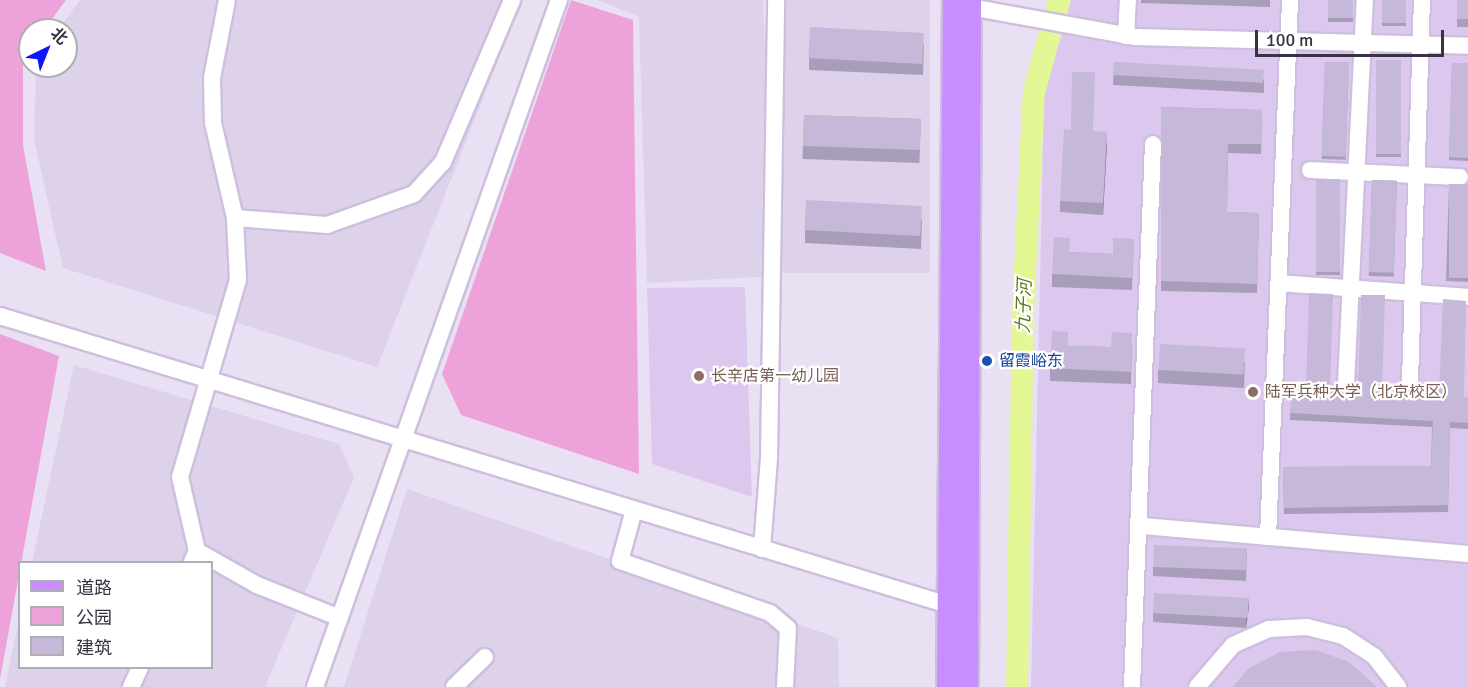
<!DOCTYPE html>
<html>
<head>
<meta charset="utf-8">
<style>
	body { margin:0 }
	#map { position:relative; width:1468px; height:687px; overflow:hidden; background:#eae0f3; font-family:Signika,"Noto Sans SC",sans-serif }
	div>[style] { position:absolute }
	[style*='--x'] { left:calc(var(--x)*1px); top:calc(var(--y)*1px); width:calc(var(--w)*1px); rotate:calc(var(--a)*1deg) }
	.residential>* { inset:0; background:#ded2eb; transform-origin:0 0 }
	.education>* { inset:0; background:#dcc8ee }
	.green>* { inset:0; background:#eda3da }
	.river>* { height:22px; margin:-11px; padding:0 11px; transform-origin:11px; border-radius:11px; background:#e3f894 }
	.roads { filter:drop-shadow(2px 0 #cdbfdd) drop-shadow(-2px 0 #cdbfdd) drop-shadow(0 2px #cdbfdd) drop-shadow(0 -2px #cdbfdd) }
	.minor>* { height:16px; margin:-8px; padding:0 8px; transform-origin:8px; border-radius:8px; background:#fff }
	.major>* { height:21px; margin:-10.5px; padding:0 10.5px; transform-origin:10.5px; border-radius:10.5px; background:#c88dff }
	.wall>* { inset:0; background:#a99eba; transform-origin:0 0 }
	.shaded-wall>* { inset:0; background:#8a8197 }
	.building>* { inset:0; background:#c5b8d8; transform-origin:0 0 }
	.dots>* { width:16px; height:16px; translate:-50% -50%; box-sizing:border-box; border:3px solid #fff; border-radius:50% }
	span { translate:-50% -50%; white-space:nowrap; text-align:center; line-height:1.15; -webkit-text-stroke:4.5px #fff; paint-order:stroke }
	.transit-label { font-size:16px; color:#164399 }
	.left { translate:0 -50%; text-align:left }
	.education-label { font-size:16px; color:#785e54 }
	.water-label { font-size:18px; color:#627719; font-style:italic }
	.legend { position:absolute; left:18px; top:561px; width:195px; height:108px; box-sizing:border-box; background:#fff; border:2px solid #b0adb4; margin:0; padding:8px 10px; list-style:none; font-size:18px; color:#393144 }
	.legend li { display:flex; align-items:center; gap:12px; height:30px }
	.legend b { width:30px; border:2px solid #b0adb4 }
	.north { position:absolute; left:18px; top:18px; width:60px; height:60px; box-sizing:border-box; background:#fff; border:2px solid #b0adb4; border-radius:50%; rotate:43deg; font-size:16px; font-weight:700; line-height:24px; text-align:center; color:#393144 }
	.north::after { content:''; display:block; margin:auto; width:21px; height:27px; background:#0b16ff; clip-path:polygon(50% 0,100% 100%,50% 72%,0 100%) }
	.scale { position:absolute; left:1255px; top:30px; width:189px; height:27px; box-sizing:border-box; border:3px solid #393144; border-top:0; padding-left:8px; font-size:18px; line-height:21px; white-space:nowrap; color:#393144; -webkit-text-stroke:4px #fff; paint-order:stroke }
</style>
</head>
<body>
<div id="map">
	<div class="residential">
		<div style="clip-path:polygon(80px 0,522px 0,377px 367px,63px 268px,34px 140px,36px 66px,66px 66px,66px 30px,58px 30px)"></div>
		<div style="clip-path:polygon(598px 0,763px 0,773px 276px,647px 283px,639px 17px)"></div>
		<div style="left:775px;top:0;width:155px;height:273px"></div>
		<div style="clip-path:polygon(74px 365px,339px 444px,354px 477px,265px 687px,5px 687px,19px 620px,20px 668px,212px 668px,212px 562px,32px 562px)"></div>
		<div style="clip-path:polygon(407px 489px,838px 638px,839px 687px,344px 687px)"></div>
	</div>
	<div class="education">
		<div style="clip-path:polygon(1071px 0,1468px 0,1468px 687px,1031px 687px,1044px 97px)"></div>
		<div style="clip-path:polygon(745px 287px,752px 497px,652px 464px,647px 288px)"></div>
	</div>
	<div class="green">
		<div style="clip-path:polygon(0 0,66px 0,44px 30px,30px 30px,30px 50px,23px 60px,23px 145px,46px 271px,0 253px)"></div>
		<div style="clip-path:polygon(571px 0,633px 20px,639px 474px,461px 415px,442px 374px)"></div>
		<div style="clip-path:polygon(0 334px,59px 356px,0 679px)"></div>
	</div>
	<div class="river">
		<div style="--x:1017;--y:687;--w:374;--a:-89.1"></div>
		<div style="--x:1023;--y:313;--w:221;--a:-87.2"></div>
		<div style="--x:1034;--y:92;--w:95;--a:-74.8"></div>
	</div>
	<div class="roads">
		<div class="minor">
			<div style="--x:970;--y:7;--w:168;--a:10.3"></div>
			<div style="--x:1135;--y:37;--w:333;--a:1.5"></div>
			<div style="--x:1126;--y:36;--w:36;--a:-87"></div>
			<div style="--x:1310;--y:170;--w:150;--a:2.7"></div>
			<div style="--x:235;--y:218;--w:92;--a:4.4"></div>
			<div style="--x:327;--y:225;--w:92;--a:-19.6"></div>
			<div style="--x:414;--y:194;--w:43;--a:-47.8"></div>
			<div style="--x:443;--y:162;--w:176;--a:-66.9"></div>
			<div style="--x:1279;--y:283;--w:190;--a:4.2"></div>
			<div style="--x:0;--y:316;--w:991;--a:16.95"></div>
			<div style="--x:1410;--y:381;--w:381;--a:-88.2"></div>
			<div style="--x:1346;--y:384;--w:384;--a:-87.2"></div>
			<div style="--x:634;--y:510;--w:53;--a:105.4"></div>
			<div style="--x:620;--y:561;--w:159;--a:19.1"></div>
			<div style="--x:770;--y:613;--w:23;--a:40"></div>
			<div style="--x:788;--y:628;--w:59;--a:92.9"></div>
			<div style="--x:1142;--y:526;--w:327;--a:4.9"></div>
			<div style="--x:1268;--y:537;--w:537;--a:-87.65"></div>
			<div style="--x:762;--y:549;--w:91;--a:-85.6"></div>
			<div style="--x:769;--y:458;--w:458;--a:-89.1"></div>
			<div style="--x:197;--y:551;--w:69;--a:29.5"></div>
			<div style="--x:257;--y:585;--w:89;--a:21.7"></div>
			<div style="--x:192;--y:562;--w:12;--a:-66"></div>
			<div style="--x:197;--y:551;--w:76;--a:-102.9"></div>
			<div style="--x:180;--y:477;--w:205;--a:-73.6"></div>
			<div style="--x:238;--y:280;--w:62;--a:-92.8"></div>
			<div style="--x:235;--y:218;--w:98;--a:-103"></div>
			<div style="--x:213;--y:123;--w:45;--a:-91.3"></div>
			<div style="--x:212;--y:78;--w:79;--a:-79.1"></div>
			<div style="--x:131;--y:687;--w:21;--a:-65"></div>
			<div style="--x:315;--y:687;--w:729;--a:-70.45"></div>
			<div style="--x:454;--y:687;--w:43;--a:-44.1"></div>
			<div style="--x:1132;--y:687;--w:543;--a:-87.79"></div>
			<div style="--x:1197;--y:687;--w:55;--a:-49.4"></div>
			<div style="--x:1233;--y:645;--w:39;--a:-24"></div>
			<div style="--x:1269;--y:629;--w:38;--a:-3"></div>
			<div style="--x:1307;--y:627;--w:37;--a:14"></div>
			<div style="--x:1343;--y:636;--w:37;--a:33"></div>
			<div style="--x:1374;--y:656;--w:39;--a:52"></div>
		</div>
		<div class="major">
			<div style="--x:947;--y:687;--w:687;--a:-89.5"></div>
			<div style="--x:967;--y:687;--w:687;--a:-89.75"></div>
		</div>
	</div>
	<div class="wall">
		<div style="clip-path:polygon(1141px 0,1270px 0,1270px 7px,1141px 3px)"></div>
		<div style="left:1328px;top:0;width:25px;height:22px"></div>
		<div style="left:1382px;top:0;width:24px;height:26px"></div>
		<div style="left:1457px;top:0;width:11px;height:27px"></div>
		<div style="clip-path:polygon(924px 44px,923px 75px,809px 70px,809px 58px)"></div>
		<div style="left:1376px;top:60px;width:25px;height:97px"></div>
		<div style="clip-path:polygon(1114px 62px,1264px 79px,1264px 93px,1113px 85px)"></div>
		<div style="left:1325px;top:62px;width:24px;height:97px;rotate:2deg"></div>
		<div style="clip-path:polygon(1452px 63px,1468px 63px,1468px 161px,1449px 160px)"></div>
		<div style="clip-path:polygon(1161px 107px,1262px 110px,1261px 154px,1228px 153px,1227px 212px,1259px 213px,1257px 293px,1161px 291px)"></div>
		<div style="left:804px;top:115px;width:117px;height:44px;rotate:2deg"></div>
		<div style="clip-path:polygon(1094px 131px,1107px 144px,1103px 215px,1060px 212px,1060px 201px)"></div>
		<div style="left:1316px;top:179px;width:24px;height:96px"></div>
		<div style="left:1372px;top:180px;width:25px;height:96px;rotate:2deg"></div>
		<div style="clip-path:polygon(1449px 184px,1468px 184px,1468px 282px,1446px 281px)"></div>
		<div style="clip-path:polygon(922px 219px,921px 249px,805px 243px,805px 230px)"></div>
		<div style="clip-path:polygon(1134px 239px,1132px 290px,1052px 287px,1052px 274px,1070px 252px,1113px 254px)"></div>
		<div style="clip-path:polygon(1132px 345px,1131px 384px,1050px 381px,1050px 368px,1068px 346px,1111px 347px)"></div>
		<div style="clip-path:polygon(1245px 362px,1244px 388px,1158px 383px,1158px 370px)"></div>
		<div style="clip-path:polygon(1292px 387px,1468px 397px,1468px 429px,1450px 428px,1448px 512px,1284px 514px,1283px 467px,1431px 466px,1432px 427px,1290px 420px)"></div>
		<div style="clip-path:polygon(1247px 549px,1246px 581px,1153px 576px,1153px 567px)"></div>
		<div style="clip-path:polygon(1249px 607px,1246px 628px,1153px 622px,1153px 613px)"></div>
	</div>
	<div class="shaded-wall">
		<div style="clip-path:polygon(1107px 132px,1107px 144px,1103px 215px,1103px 203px)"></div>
		<div style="clip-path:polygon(1249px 598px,1249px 607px,1246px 628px,1246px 618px)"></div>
	</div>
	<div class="building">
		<div style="left:1328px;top:0;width:25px;height:18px"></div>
		<div style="left:1382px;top:0;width:24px;height:23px"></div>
		<div style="left:1457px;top:0;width:11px;height:19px"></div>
		<div style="left:810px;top:27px;width:114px;height:31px;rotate:3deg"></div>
		<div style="left:1376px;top:60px;width:25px;height:94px"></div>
		<div style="left:1114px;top:62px;width:150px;height:13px;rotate:3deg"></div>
		<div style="left:1325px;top:62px;width:24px;height:94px;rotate:2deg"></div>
		<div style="clip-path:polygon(1452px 63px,1468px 63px,1468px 158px,1449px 157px)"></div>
		<div style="clip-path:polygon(1072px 72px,1095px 72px,1093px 131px,1107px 132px,1103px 203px,1060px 201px,1064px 129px,1071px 130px)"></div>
		<div style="clip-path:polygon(1161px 107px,1262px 110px,1261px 144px,1228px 144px,1227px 212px,1259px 213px,1257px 284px,1161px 281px)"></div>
		<div style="left:804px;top:115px;width:117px;height:31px;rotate:2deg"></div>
		<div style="left:1316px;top:179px;width:24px;height:93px"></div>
		<div style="left:1372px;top:180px;width:25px;height:92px;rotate:2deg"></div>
		<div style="left:1449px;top:184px;width:19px;height:94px"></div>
		<div style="left:806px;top:200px;width:116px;height:30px;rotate:3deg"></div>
		<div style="clip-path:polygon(1054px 237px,1070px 238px,1069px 252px,1113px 254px,1113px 238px,1134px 239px,1132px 278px,1052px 274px)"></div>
		<div style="clip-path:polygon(1309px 293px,1333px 294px,1330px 389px,1358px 391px,1361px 295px,1385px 295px,1382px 392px,1439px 395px,1443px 299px,1466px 301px,1464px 397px,1468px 397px,1468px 423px,1450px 422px,1448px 505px,1284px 508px,1283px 467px,1431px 466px,1433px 421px,1290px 413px,1292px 387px,1306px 388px)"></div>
		<div style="clip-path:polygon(1052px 331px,1068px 332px,1068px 346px,1111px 347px,1112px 332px,1132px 333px,1131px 372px,1050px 368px)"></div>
		<div style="left:1160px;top:344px;width:85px;height:26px;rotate:3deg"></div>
		<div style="left:1154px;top:545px;width:93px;height:22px;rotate:2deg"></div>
		<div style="left:1154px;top:593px;width:95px;height:20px;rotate:3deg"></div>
		<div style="clip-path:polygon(1316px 650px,1349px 662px,1375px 685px,1376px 687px,1233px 687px,1249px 668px,1280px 652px)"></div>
	</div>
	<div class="dots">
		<div style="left:987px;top:361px;background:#1a4fb4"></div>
		<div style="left:699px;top:376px;background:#8d6e63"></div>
		<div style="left:1253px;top:392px;background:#8d6e63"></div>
	</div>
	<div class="transit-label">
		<span class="left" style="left:999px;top:361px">留霞峪东</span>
	</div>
	<div class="education-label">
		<span class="left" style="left:711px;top:376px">长辛店第一幼儿园</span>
		<span class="left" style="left:1265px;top:392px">陆军兵种大学（北京校区）</span>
	</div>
	<div class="water-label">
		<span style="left:1024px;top:306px;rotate:-88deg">九子河</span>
	</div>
	<ul class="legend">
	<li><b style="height:8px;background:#c88dff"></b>道路</li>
	<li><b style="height:16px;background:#eda3da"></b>公园</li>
	<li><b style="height:16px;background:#c5b8d8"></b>建筑</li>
	</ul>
	<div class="north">北</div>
	<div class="scale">100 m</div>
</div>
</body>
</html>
